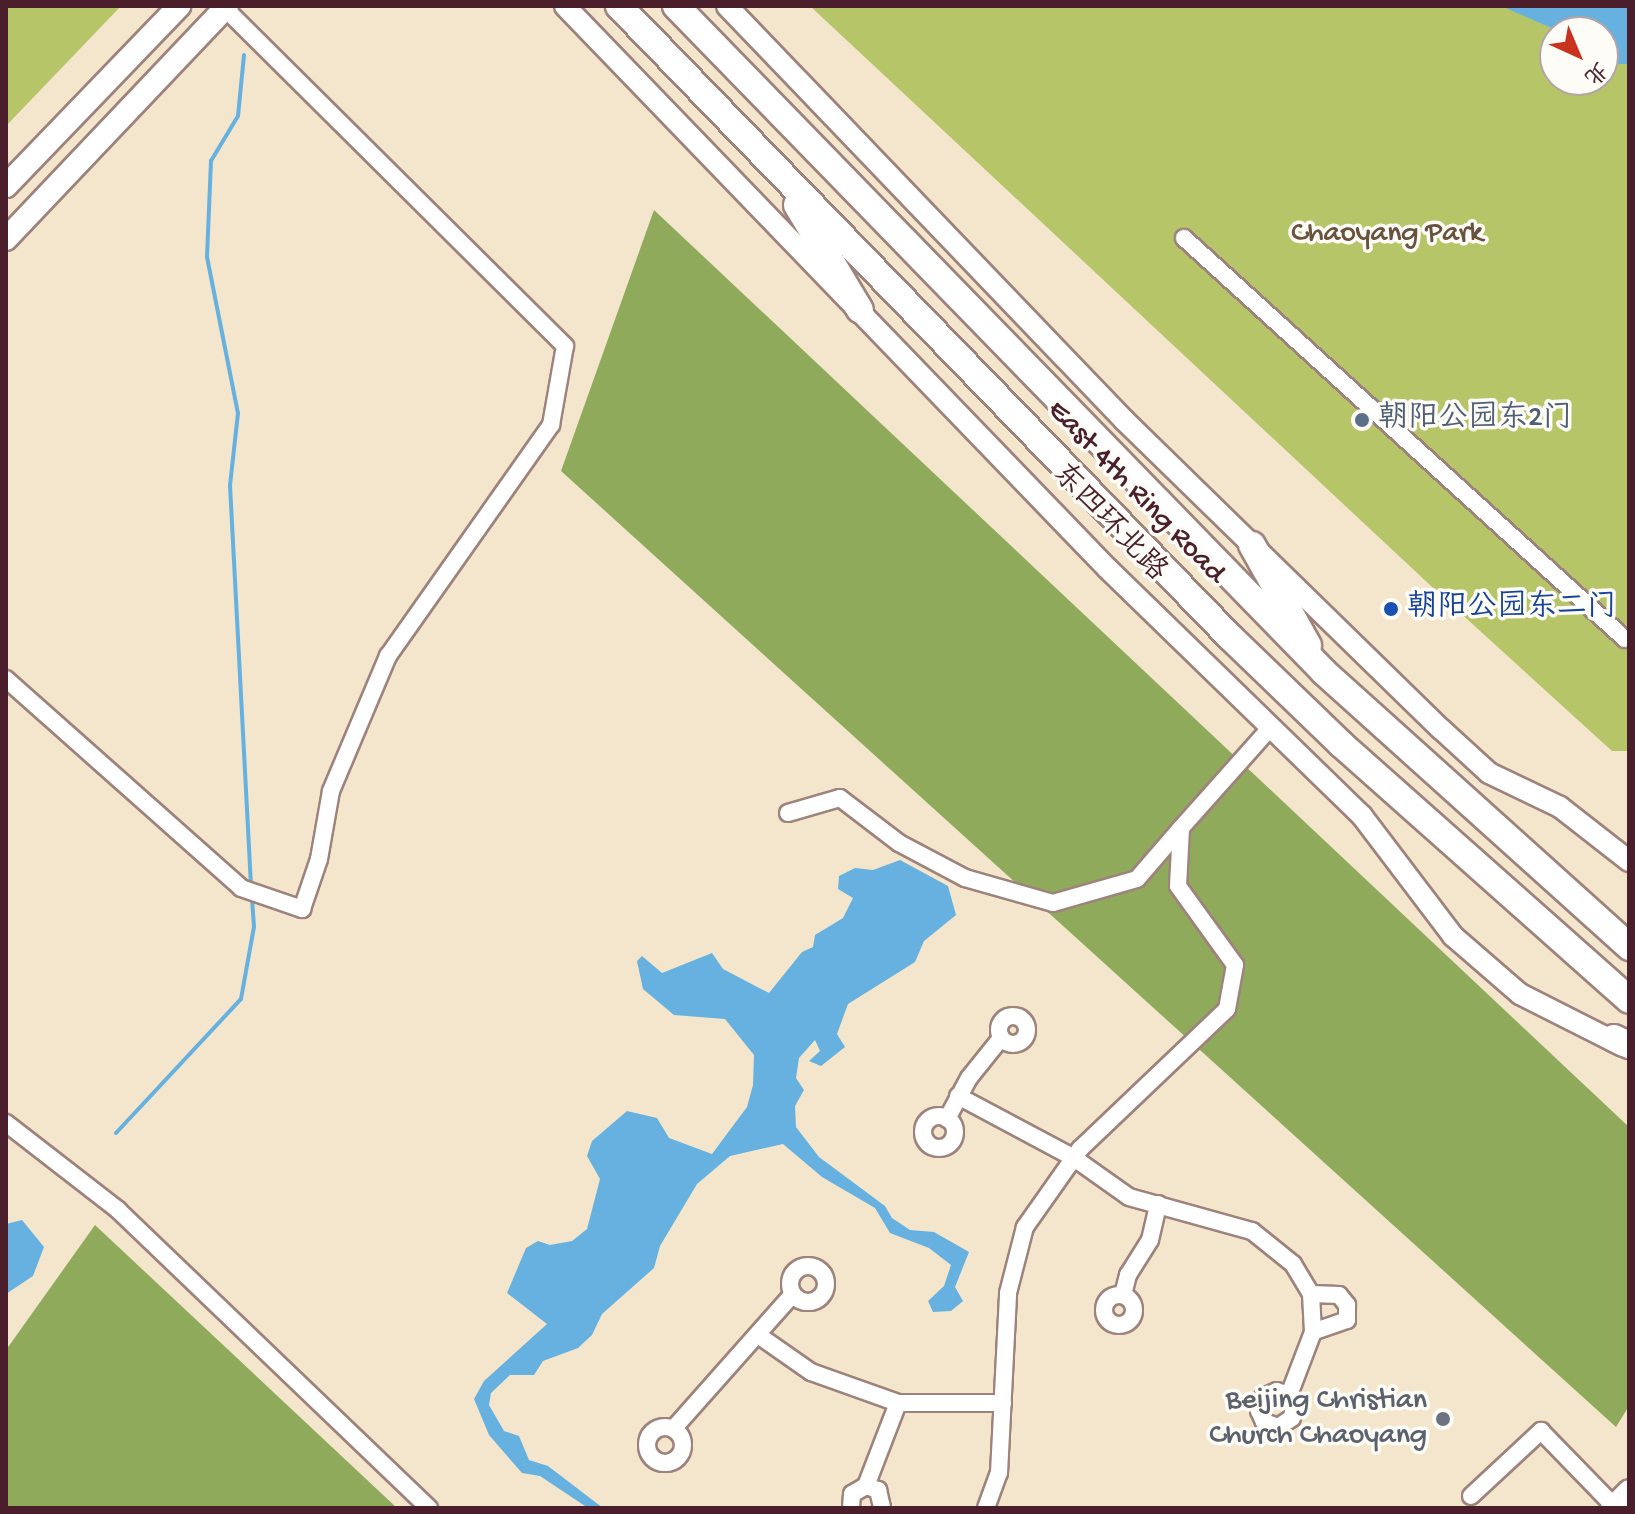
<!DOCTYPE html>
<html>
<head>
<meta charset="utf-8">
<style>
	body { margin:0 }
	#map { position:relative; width:1635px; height:1514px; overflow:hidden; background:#f3e6cc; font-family:"Gochi Hand","LXGW WenKai TC",sans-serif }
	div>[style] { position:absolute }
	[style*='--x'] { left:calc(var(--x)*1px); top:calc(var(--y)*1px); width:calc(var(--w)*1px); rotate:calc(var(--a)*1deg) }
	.green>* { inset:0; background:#b5c568 }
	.forest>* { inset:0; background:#90aa5c }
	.water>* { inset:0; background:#66b1df }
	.stream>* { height:4px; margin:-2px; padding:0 2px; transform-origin:2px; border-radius:2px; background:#66b1df }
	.roads { filter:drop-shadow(2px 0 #9e827c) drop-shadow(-2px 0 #9e827c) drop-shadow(0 2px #9e827c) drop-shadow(0 -2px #9e827c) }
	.minor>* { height:16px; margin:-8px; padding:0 8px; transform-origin:8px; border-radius:8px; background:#fff }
	.minor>.ring { margin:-8px; padding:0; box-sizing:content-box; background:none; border:16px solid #fff; border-radius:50% }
	.tertiary>* { height:20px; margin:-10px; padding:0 10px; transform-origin:10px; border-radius:10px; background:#fff }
	.secondary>* { height:22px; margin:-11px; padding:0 11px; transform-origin:11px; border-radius:11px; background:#fff }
	.trunk>* { height:26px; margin:-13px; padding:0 13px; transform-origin:13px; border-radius:13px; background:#fff }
	.dots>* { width:22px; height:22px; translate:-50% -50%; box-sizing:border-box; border:4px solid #fdfcf7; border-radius:50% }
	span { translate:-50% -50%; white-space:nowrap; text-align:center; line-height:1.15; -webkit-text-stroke:7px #fdfcf7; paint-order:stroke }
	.park-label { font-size:30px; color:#6a513d }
	.service-label { font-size:30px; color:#4e5e75 }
	.left { translate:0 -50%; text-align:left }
	.street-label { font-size:30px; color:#4a1f2b }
	.transit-label { font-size:30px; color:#164399 }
	.worship-label { font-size:30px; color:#5b616d }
	.right { translate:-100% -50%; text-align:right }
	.frame { position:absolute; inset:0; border:8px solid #4a1f2b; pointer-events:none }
	.north { position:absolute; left:1539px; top:16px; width:80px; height:80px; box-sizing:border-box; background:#fdfcf7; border:2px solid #b5a4a5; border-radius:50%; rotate:136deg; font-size:22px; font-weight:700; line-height:32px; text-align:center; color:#4a1f2b }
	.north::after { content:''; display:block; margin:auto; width:28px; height:36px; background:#c8321e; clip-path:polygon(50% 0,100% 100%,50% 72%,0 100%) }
</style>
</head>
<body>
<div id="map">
	<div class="green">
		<div style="clip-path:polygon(6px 6px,121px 6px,6px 126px)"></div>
		<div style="clip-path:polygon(evenodd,810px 6px,1629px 6px,1629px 751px,1612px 751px,1445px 599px,810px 6px,1555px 32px,1603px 32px,1603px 80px,1555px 80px,1555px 32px)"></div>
	</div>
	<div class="forest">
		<div style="clip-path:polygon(654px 210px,1629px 1127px,1629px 1406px,1616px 1427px,561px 471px)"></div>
		<div style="clip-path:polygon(95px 1225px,397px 1508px,6px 1508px,6px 1350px)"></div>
	</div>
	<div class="water">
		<div style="clip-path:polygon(1501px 6px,1629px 6px,1629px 64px,1603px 64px,1603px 32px,1561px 32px)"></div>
		<div style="clip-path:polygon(900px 860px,948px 886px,956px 915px,924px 941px,915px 962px,848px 1004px,837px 1034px,845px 1047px,821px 1066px,809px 1061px,820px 1051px,815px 1040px,799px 1058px,796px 1078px,804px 1090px,795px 1106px,796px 1127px,819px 1157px,885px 1206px,892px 1218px,910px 1230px,934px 1232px,969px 1252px,955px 1287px,963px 1301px,951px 1311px,933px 1312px,928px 1301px,944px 1286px,951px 1265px,929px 1248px,890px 1233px,875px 1208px,822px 1177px,783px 1144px,730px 1156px,697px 1184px,660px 1246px,654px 1268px,602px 1314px,592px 1335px,578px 1348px,543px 1361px,534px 1375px,510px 1375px,491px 1393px,489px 1405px,504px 1431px,519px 1436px,529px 1460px,548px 1466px,603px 1508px,588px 1508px,540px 1476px,522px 1473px,489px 1435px,474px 1399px,484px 1381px,547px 1324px,507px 1293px,526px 1248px,538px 1241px,550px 1245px,572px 1241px,587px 1229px,600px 1179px,587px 1156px,592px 1141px,627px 1111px,657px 1118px,669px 1138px,712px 1154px,747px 1107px,753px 1085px,754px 1055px,725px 1019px,674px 1015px,643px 989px,637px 961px,642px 956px,662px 973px,712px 953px,723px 969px,769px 993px,802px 952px,813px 947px,815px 935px,843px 918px,853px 898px,838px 889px,839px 876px,855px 868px,873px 870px)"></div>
		<div style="clip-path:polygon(22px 1220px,44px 1247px,33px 1276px,6px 1294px,6px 1224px)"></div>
	</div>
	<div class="stream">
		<div style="--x:244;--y:55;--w:61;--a:95.6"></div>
		<div style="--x:238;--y:116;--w:52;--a:121"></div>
		<div style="--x:211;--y:161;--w:96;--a:92.4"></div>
		<div style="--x:207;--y:257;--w:159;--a:78.8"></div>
		<div style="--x:238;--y:413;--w:72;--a:96.3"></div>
		<div style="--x:230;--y:485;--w:401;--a:87"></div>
		<div style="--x:116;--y:1133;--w:183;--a:-47"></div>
		<div style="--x:241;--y:999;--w:73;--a:-79.8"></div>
		<div style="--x:254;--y:927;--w:29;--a:-94"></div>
	</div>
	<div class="roads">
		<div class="minor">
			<div style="--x:1184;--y:238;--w:596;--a:42.28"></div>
			<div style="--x:6;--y:679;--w:314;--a:41.6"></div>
			<div style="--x:241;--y:888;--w:65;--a:19"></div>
			<div style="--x:302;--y:909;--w:53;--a:-71.2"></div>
			<div style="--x:319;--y:859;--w:69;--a:-80"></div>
			<div style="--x:331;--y:791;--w:147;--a:-67.1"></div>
			<div style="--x:388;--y:656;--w:283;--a:-54.8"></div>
			<div style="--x:551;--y:425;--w:80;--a:-80"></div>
			<div style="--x:565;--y:346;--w:479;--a:-135.2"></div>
			<div style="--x:788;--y:813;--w:54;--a:-16.1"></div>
			<div style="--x:840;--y:798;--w:74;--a:37.3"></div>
			<div style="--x:899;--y:843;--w:75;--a:27.9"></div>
			<div style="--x:965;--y:878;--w:91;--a:15.9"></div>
			<div style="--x:1053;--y:903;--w:87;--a:-15.9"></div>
			<div style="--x:1137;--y:879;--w:67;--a:-49.2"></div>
			<div class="ring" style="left:999px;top:1016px;width:12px;height:12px"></div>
			<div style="--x:958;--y:1096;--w:132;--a:28.1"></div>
			<div style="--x:1074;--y:1158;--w:67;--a:35.3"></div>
			<div style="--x:1129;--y:1197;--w:128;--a:15.5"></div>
			<div style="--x:1252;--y:1231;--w:53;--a:38.8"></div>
			<div style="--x:1293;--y:1264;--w:35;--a:59"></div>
			<div style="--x:1311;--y:1294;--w:38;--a:87"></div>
			<div style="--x:1313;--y:1332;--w:67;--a:110.9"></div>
			<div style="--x:1289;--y:1395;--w:11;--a:63"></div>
			<div style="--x:1294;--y:1405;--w:13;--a:99"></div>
			<div style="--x:1292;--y:1418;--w:17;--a:147"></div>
			<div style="--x:1278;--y:1427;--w:15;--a:-160"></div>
			<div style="--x:1264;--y:1422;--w:12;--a:-114"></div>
			<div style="--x:1259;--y:1411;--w:15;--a:-74"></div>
			<div style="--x:1263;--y:1397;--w:15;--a:-23"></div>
			<div style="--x:1277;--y:1391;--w:13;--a:18"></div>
			<div class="ring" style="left:923px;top:1116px;width:16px;height:16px"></div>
			<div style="--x:947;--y:1119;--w:47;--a:-61.8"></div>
			<div style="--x:969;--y:1078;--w:51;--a:-51.3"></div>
			<div style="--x:6;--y:1123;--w:142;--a:37.8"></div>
			<div style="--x:118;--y:1210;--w:431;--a:43.8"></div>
			<div class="ring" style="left:790px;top:1266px;width:20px;height:20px"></div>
			<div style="--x:1311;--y:1294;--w:28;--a:2"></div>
			<div style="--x:1339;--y:1295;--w:13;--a:51"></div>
			<div style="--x:1347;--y:1305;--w:15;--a:90"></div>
			<div style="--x:1347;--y:1320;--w:36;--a:161"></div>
			<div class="ring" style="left:1104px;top:1295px;width:14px;height:14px"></div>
			<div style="--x:1123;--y:1295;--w:21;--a:-76"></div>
			<div style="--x:1128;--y:1275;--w:41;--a:-57.8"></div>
			<div style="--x:1150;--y:1240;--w:37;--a:-77"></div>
			<div style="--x:758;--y:1335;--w:65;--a:34.9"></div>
			<div style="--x:811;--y:1372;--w:92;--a:19.6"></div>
			<div style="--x:898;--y:1403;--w:105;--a:0"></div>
			<div class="ring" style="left:647px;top:1427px;width:20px;height:20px"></div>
			<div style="--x:674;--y:1428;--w:179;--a:-48.4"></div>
			<div style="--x:866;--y:1486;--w:89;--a:-68.9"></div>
			<div style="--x:1471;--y:1496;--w:96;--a:-42.9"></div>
			<div style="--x:1541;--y:1431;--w:103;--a:45.8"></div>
			<div style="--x:851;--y:1508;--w:14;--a:-86"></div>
			<div style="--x:852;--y:1494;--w:16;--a:-30"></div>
			<div style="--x:866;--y:1486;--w:13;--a:18"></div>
			<div style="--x:878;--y:1490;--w:18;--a:77"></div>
			<div style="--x:986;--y:1508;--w:37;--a:-70"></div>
			<div style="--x:999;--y:1473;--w:180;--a:-87.1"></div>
			<div style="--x:1008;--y:1293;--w:68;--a:-75.6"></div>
			<div style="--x:1025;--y:1227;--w:95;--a:-54.8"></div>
			<div style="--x:1080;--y:1149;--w:203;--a:-43.6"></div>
			<div style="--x:1227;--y:1009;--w:45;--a:-79.7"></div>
			<div style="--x:1235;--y:965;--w:97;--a:-125.8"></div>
			<div style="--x:1178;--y:886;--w:58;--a:-87"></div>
			<div style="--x:1181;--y:828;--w:134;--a:-48.3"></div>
		</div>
		<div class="tertiary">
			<div style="--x:565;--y:6;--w:781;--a:46.04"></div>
			<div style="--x:1107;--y:568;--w:356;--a:44.2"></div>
			<div style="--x:1362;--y:816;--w:151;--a:52.8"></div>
			<div style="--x:1453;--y:936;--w:89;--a:40.9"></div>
			<div style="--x:1520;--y:994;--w:115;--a:26.8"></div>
			<div style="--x:727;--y:6;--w:574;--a:46.2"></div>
			<div style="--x:1124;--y:420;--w:443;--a:44.3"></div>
			<div style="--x:1441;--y:729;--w:65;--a:42.5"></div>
			<div style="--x:1489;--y:773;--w:79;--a:25.6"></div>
			<div style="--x:1560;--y:807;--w:88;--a:38"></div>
			<div style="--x:1611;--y:1508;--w:25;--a:-45"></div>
		</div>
		<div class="secondary">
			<div style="--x:6;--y:186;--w:250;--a:-46.1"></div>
			<div style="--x:6;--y:239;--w:321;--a:-46.5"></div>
		</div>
		<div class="trunk">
			<div style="--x:619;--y:6;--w:878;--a:45.92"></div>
			<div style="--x:1230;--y:637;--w:154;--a:43.9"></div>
			<div style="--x:1341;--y:744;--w:385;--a:41.6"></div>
			<div style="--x:676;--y:6;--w:929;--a:45.78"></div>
			<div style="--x:1324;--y:672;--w:411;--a:42"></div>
			<div style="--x:797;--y:205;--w:122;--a:59"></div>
			<div style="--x:1252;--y:545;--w:115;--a:60.8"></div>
			<div style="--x:1614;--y:1038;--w:17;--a:25"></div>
		</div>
	</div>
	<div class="dots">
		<div style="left:1362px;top:420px;background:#5c6f8a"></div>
		<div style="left:1391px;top:609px;background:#1a4fb4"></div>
		<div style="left:1443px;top:1419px;background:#6b7280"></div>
	</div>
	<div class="park-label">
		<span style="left:1387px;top:235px">Chaoyang Park</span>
	</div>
	<div class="service-label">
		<span class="left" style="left:1378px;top:420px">朝阳公园东2门</span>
	</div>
	<div class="street-label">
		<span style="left:1135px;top:493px;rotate:46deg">East 4th Ring Road</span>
		<span style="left:1108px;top:524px;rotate:46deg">东四环北路</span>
	</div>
	<div class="transit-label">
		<span class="left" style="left:1407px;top:609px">朝阳公园东二门</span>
	</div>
	<div class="worship-label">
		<span class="right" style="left:1427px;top:1419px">Beijing Christian<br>Church Chaoyang</span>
	</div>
	<div class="frame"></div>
	<div class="north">北</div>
</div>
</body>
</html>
